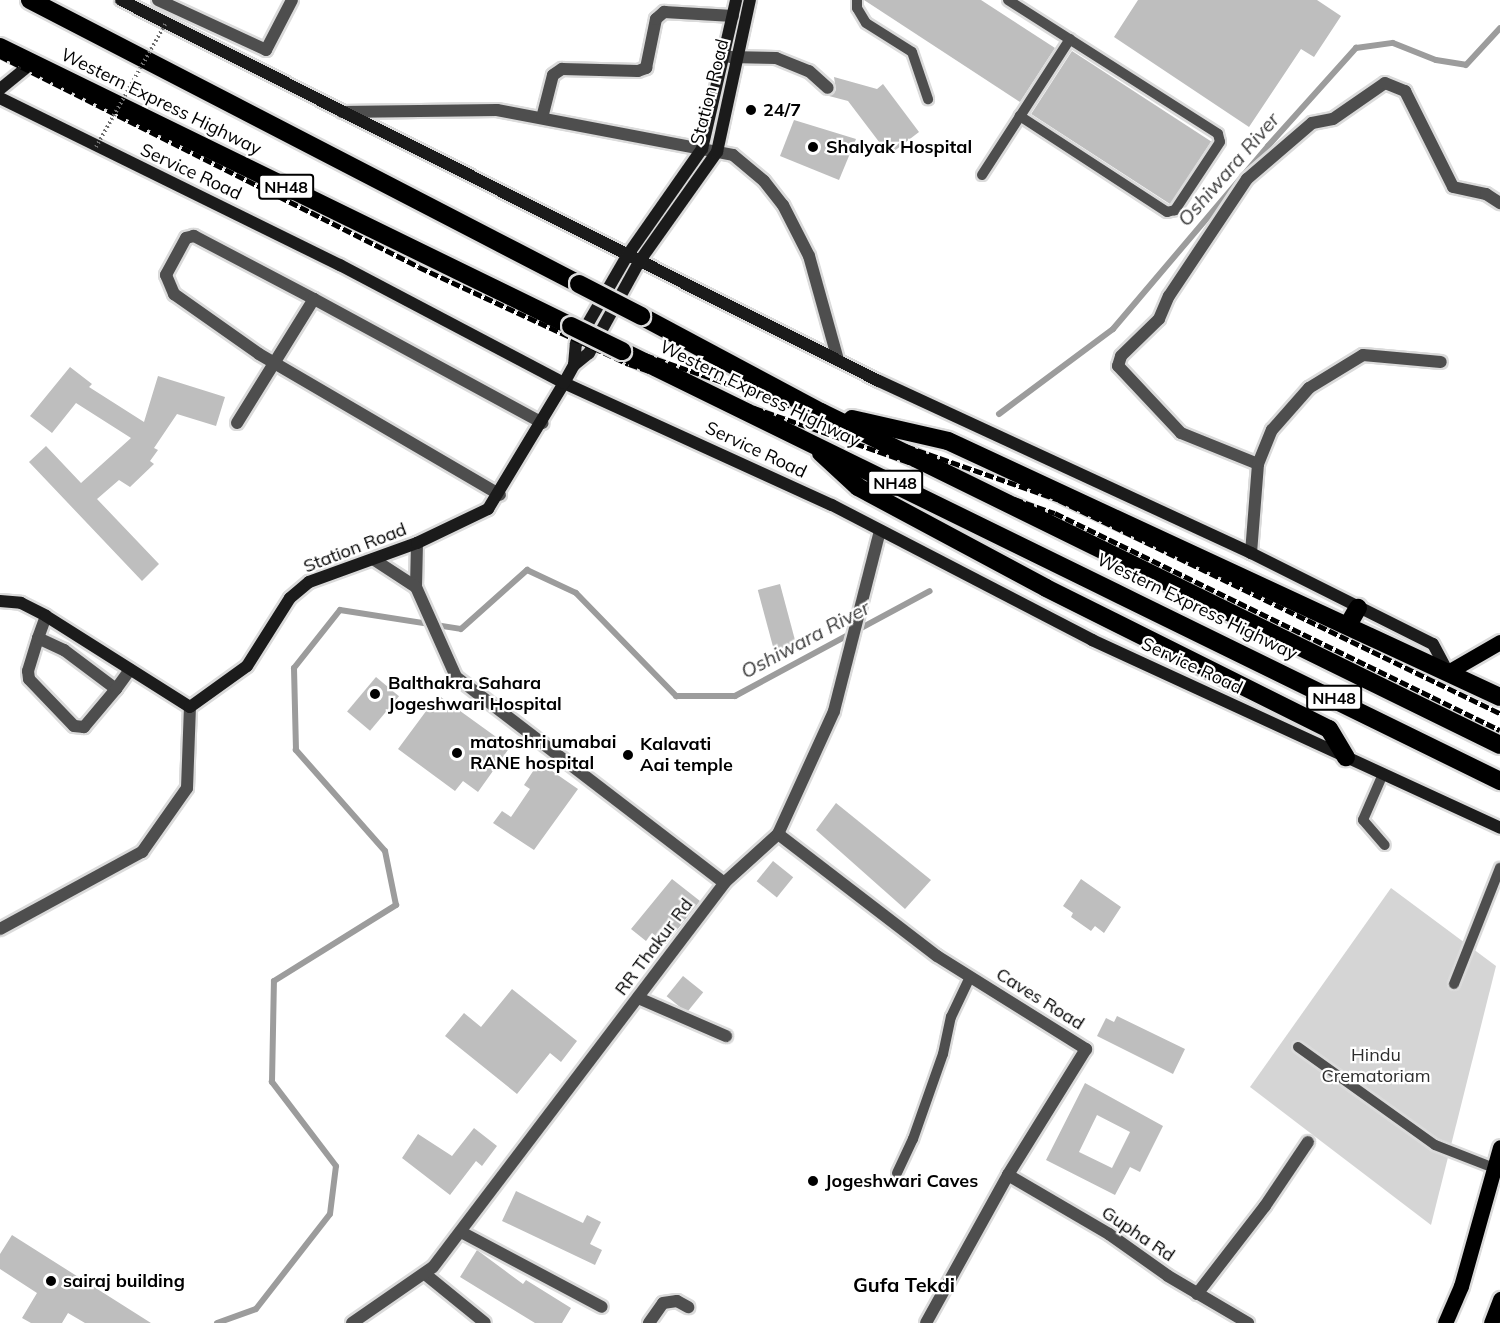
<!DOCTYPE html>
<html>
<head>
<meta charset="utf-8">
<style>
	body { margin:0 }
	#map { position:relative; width:1500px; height:1323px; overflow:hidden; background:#fff; font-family:Mulish,sans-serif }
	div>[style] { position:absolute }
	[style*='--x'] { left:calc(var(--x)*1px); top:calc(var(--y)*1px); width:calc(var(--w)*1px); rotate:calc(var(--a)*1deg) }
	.green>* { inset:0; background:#d5d5d5 }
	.stream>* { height:6px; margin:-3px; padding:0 3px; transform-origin:3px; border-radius:3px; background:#9c9c9c }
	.building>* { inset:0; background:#bebebe; transform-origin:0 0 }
	.roads { filter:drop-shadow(2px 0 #dbdbdb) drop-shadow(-2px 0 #dbdbdb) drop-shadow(0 2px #dbdbdb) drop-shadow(0 -2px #dbdbdb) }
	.lane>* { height:10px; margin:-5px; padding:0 5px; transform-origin:5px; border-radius:5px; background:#4e4e4e }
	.street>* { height:12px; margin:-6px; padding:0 6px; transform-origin:6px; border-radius:6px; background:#4e4e4e }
	.secondary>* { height:12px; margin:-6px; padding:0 6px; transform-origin:6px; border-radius:6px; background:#1b1b1b }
	.primary>* { height:15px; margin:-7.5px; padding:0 7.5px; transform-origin:7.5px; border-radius:7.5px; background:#000 }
	.highway>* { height:18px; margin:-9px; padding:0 9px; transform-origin:9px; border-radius:9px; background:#000 }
	.rail>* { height:4.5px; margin-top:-2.25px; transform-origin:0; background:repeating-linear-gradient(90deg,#000 0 9px,transparent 0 12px) }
	.path-bridge>* { height:4px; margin-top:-2px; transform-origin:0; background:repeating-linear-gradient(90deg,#707070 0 1.5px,transparent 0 4.5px) }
	.bridges { filter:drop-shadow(2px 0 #dbdbdb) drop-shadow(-2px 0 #dbdbdb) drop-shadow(0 2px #dbdbdb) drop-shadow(0 -2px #dbdbdb) }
	.highway-bridge>* { height:18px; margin:-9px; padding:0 9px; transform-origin:9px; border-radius:9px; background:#000 }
	.dots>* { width:16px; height:16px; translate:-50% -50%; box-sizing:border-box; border:3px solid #fff; border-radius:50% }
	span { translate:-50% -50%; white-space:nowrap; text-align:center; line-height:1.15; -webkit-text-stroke:4.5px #fff; paint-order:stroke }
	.shield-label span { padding:2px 4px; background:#fff; border:2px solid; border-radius:4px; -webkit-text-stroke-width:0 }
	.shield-label { font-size:16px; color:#000; font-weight:700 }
	.street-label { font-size:18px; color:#000 }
	.poi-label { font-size:18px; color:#000; font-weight:700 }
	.left { translate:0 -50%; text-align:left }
	.park-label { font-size:18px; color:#2c2c2c }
	.water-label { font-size:20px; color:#3d3d3d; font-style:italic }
	.neighbourhood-label { font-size:20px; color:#000; font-weight:700 }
</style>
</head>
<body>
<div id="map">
	<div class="green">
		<div style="clip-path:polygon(1391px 888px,1496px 966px,1431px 1225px,1250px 1087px)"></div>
	</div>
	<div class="stream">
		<div style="--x:999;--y:414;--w:142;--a:-36.7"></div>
		<div style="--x:1113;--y:329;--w:240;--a:-49.7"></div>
		<div style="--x:1268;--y:146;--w:132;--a:-48.1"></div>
		<div style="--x:1356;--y:48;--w:37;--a:-8"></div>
		<div style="--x:1393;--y:43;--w:46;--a:21.6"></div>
		<div style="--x:1436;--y:60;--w:30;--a:9"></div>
		<div style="--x:1466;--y:65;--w:50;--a:-47.4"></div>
		<div style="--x:217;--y:1323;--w:41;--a:-19.7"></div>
		<div style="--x:256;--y:1309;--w:120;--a:-52.1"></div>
		<div style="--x:330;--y:1214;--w:48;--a:-82.9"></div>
		<div style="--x:336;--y:1166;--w:106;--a:-127.3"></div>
		<div style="--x:272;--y:1082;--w:101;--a:-88.9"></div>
		<div style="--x:274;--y:981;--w:144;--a:-31.9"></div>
		<div style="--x:396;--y:905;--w:55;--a:-101.5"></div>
		<div style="--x:385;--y:851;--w:135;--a:-131.4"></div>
		<div style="--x:296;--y:750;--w:82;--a:-91.4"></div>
		<div style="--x:294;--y:668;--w:74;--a:-51.6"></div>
		<div style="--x:340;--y:610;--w:122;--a:8.9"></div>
		<div style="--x:461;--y:629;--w:89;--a:-41.8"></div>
		<div style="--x:527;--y:570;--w:54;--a:25.1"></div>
		<div style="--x:576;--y:593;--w:144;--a:45.8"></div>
		<div style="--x:676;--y:696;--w:59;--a:0"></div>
		<div style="--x:735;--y:696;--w:221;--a:-28.3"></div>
	</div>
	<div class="building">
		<div style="clip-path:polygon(864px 0,981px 0,1055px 48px,1020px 102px)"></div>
		<div style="clip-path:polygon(1138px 0,1317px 0,1341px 16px,1314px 57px,1301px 49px,1249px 127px,1114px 37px)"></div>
		<div style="left:1072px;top:51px;width:166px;height:75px;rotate:33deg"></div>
		<div style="clip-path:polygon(834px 77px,877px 89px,883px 84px,919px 132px,889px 155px,848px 101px,829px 96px,836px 90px)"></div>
		<div style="clip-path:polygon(794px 120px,856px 139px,839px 180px,780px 156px)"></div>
		<div style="clip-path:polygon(70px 367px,92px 384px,89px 387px,144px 422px,158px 376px,225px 397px,216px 426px,177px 414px,154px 448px,158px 450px,150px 461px,154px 464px,130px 487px,119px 480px,97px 499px,159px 564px,142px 581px,29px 462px,46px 446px,81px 483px,131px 438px,76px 403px,52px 433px,30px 416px)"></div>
		<div style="left:780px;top:584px;width:62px;height:23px;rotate:75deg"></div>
		<div style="left:376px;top:677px;width:30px;height:45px;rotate:40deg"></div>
		<div style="clip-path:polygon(438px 695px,510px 747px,478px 792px,463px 781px,455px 791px,398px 749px)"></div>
		<div style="clip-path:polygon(539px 762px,578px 789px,534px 850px,493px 823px,502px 811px,511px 817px,530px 789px,524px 785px)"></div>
		<div style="clip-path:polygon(836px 803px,931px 880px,905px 909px,816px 830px)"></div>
		<div style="left:773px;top:861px;width:26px;height:26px;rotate:39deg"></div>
		<div style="clip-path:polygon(672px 879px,700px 901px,666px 944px,652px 933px,646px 941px,631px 929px)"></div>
		<div style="clip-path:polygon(1081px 879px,1121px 907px,1104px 933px,1095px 926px,1091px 931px,1071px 917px,1073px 913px,1063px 906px)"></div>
		<div style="left:683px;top:976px;width:26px;height:26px;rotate:39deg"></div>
		<div style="clip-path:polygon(512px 989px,577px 1041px,561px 1062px,550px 1053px,517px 1094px,445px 1036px,464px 1013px,481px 1027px)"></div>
		<div style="clip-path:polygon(1117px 1016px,1185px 1049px,1173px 1074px,1097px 1036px,1106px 1018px,1114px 1022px)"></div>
		<div style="clip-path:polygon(evenodd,1085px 1083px,1163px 1126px,1140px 1172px,1130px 1167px,1115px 1195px,1046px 1160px,1085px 1083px,1097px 1115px,1130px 1132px,1112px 1168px,1079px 1152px,1097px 1115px)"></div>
		<div style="clip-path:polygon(474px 1128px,497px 1146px,482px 1166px,476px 1161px,450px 1195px,402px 1158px,418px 1134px,452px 1156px)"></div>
		<div style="clip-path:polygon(516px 1191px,583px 1223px,587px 1215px,601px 1222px,590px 1244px,602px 1250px,595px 1265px,502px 1221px)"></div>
		<div style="clip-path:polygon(12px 1235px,151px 1323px,85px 1323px,68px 1313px,62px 1323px,31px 1323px,22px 1318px,37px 1293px,0 1269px,0 1254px)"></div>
		<div style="clip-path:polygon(477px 1250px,523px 1284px,526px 1280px,571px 1308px,562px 1323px,535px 1323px,460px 1277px)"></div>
	</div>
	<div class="roads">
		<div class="lane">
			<div style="--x:857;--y:0;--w:8;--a:90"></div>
			<div style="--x:857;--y:8;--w:17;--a:59"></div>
			<div style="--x:866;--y:23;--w:54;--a:32.2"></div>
			<div style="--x:912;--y:52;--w:50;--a:71.2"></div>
			<div style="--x:1008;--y:0;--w:249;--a:32.5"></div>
			<div style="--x:1218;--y:134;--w:8;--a:76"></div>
			<div style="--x:1220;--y:142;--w:82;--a:123.5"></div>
			<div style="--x:1175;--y:210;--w:8;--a:166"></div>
			<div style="--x:1167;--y:212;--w:176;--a:-146.9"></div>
			<div style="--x:982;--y:175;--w:162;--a:-57.1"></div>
			<div style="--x:1383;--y:774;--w:50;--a:113.5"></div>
			<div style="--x:1363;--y:820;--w:33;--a:49"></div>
			<div style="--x:1454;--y:984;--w:125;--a:-68.4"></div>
			<div style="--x:1298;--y:1047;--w:168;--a:35.6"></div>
			<div style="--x:1435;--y:1145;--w:63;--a:21.3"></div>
			<div style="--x:897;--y:1173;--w:38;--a:-65"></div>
			<div style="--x:913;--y:1139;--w:90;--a:-70.6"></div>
			<div style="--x:943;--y:1054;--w:38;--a:-78"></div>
			<div style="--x:951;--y:1017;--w:44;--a:-64.6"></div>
		</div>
		<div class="street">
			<div style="--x:158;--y:0;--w:119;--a:24.8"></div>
			<div style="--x:266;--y:50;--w:56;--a:-62.5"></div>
			<div style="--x:730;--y:57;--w:46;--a:1.2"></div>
			<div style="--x:776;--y:58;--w:35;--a:22"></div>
			<div style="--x:809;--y:71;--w:25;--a:42"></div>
			<div style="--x:342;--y:112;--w:155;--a:-0.7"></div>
			<div style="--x:497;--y:110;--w:240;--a:10.8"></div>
			<div style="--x:733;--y:155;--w:40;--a:40"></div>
			<div style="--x:764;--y:181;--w:31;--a:52"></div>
			<div style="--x:783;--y:205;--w:57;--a:63"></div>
			<div style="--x:809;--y:256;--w:108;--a:74.4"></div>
			<div style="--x:542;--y:118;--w:44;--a:-75.7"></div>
			<div style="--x:553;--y:75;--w:11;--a:-34"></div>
			<div style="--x:562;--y:69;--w:76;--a:1.5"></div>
			<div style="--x:638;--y:71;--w:9;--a:-21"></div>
			<div style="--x:646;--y:68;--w:50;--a:-78.5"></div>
			<div style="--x:656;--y:19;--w:11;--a:-41"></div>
			<div style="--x:664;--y:12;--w:69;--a:3.3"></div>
			<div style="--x:314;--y:299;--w:136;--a:-152.3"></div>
			<div style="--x:194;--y:236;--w:8;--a:166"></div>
			<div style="--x:186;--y:238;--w:42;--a:118.4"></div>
			<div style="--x:166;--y:275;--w:21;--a:67"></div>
			<div style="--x:174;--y:294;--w:104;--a:35.2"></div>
			<div style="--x:259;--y:354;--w:279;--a:30.3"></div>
			<div style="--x:237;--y:423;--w:146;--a:-58.2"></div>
			<div style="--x:314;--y:299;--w:260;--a:28.5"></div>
			<div style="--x:1258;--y:464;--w:83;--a:-158.1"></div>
			<div style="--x:1181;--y:433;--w:92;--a:-133.2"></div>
			<div style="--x:1118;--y:366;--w:10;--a:-73"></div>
			<div style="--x:1121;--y:356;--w:53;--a:-44.2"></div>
			<div style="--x:1159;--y:319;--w:25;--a:-67"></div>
			<div style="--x:1169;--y:296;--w:141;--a:-56.3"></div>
			<div style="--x:1247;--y:179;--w:86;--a:-40.7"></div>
			<div style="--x:1312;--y:123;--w:21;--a:-11"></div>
			<div style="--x:1333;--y:119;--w:63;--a:-34.7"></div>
			<div style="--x:1385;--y:83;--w:22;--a:22"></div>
			<div style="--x:1405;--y:91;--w:107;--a:63.4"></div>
			<div style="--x:1453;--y:187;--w:34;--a:12"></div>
			<div style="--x:1486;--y:194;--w:17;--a:33"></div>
			<div style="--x:417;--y:543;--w:44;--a:91.3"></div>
			<div style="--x:416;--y:587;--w:98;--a:66"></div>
			<div style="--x:456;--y:677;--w:338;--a:37.5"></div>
			<div style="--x:1251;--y:553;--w:89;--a:-85.5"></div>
			<div style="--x:1258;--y:464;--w:37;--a:-68"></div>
			<div style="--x:1272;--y:430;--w:56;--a:-48.6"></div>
			<div style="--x:1309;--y:388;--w:63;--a:-31.4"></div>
			<div style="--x:1363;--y:355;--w:78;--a:5.1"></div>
			<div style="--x:373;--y:559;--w:51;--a:33.1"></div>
			<div style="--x:38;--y:638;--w:29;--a:25"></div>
			<div style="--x:64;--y:650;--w:65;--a:36.9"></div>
			<div style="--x:116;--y:689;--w:50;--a:130.1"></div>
			<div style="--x:84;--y:727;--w:10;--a:-174"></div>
			<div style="--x:74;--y:726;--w:65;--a:-133.8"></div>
			<div style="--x:29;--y:679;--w:8;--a:-97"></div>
			<div style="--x:28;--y:671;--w:34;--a:-73"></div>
			<div style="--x:38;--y:638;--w:23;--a:-70"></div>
			<div style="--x:116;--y:689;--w:24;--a:-54"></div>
			<div style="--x:778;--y:834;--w:200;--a:37.5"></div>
			<div style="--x:937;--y:956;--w:176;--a:32"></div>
			<div style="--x:1086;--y:1049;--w:148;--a:121.8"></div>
			<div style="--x:1008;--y:1175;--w:169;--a:119"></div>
			<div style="--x:0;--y:929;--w:162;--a:-28.5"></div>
			<div style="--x:142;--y:852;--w:78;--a:-54.9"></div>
			<div style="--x:187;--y:788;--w:81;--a:-87.9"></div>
			<div style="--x:638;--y:998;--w:96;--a:23.4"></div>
			<div style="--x:1008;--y:1175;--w:117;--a:30.3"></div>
			<div style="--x:1109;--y:1234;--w:72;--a:35.4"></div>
			<div style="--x:1168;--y:1276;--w:93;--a:30.4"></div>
			<div style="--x:463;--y:1233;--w:157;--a:28"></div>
			<div style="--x:425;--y:1274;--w:77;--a:39.2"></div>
			<div style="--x:1197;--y:1294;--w:111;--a:-52.3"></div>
			<div style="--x:1265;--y:1206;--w:77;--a:-56.1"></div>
			<div style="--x:352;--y:1323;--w:98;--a:-34.7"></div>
			<div style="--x:433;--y:1267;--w:482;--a:-52.8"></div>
			<div style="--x:724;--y:883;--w:73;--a:-42.2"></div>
			<div style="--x:778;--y:834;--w:135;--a:-65.5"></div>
			<div style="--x:834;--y:711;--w:186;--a:-75.7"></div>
			<div style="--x:649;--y:1323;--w:24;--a:-55"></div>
			<div style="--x:663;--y:1303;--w:14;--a:-8"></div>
			<div style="--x:677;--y:1301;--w:13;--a:29"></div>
		</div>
		<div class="secondary">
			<div style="--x:121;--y:0;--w:848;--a:26.69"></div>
			<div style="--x:879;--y:381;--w:410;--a:24.8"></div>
			<div style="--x:1251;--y:553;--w:203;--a:26.6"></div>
			<div style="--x:1433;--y:644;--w:32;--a:62"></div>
			<div style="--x:0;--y:89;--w:41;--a:-39.1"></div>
			<div style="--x:0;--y:98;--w:379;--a:26.2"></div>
			<div style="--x:340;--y:265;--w:253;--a:27.8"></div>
			<div style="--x:564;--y:383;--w:294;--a:24.5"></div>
			<div style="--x:832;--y:505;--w:293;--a:27.4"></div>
			<div style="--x:1092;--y:640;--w:449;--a:24.7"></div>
			<div style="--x:574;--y:365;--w:19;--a:-39"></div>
			<div style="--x:589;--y:353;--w:104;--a:-61.2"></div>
			<div style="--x:639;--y:262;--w:135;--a:-54.7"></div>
			<div style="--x:717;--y:152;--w:156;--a:-77.8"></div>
			<div style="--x:0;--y:601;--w:21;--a:5"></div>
			<div style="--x:21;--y:603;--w:28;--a:27"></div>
			<div style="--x:46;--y:616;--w:170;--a:32.3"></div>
			<div style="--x:190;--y:707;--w:70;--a:-35.7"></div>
			<div style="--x:247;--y:666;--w:80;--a:-57.7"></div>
			<div style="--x:290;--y:598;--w:25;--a:-40"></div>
			<div style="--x:309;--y:582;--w:115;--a:-19.9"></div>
			<div style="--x:417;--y:543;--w:79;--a:-25.6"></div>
			<div style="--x:488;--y:509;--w:147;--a:-58.9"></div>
			<div style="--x:564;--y:383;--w:21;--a:-61"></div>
			<div style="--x:574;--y:365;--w:21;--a:-85"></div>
			<div style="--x:576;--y:344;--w:102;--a:-59.9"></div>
			<div style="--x:627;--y:256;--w:131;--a:-55"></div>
			<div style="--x:702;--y:149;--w:153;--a:-77.1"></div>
		</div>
		<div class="primary">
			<div style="--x:1448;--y:672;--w:60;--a:-30"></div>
			<div style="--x:1445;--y:1323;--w:40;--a:-66.6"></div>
			<div style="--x:1461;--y:1286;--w:144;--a:-74.3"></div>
			<div style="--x:1491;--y:1323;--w:26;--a:-69"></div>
		</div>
		<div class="highway">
			<div style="--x:30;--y:0;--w:618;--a:27.35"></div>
			<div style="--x:0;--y:47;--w:636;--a:26.04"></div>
			<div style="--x:641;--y:316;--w:204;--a:28.1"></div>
			<div style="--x:821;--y:412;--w:756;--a:26.12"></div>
			<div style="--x:622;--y:351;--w:978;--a:26.09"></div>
			<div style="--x:852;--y:419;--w:98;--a:12.9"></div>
			<div style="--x:948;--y:441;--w:608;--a:24.88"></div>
			<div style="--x:821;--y:453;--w:50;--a:42.6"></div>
			<div style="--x:858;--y:487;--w:213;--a:28.2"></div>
			<div style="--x:1046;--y:588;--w:316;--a:26.5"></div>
			<div style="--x:1329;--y:729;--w:33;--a:59"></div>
			<div style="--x:1348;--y:625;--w:20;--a:-60"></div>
		</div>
	</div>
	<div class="rail">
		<div style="--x:0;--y:42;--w:472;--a:26.7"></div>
		<div style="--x:422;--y:254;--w:233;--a:24.6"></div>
		<div style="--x:634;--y:351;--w:450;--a:19.3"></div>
		<div style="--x:1059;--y:500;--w:490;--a:25.8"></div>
		<div style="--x:0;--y:56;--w:469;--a:26.7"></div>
		<div style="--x:419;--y:267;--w:231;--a:24.8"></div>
		<div style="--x:629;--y:364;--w:451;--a:19.3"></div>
		<div style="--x:1055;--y:513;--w:495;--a:26"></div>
	</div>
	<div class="path-bridge">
		<div style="--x:96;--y:147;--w:142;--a:-60.6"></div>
	</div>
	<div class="bridges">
		<div class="highway-bridge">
			<div style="--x:579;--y:284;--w:70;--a:27.3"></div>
			<div style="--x:571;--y:326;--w:57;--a:26.1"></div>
		</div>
	</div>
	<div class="dots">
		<div style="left:751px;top:110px;background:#000"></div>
		<div style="left:813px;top:147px;background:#000"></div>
		<div style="left:375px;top:694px;background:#000"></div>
		<div style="left:457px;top:753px;background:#000"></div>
		<div style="left:628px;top:755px;background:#000"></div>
		<div style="left:813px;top:1181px;background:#000"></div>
		<div style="left:51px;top:1281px;background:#000"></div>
	</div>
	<div class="shield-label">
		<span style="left:286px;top:187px">NH48</span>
		<span style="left:895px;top:483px">NH48</span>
		<span style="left:1334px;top:698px">NH48</span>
	</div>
	<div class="street-label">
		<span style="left:710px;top:92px;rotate:-76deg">Station Road</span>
		<span style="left:161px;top:102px;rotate:26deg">Western Express Highway</span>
		<span style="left:191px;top:172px;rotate:25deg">Service Road</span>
		<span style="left:760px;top:394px;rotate:26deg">Western Express Highway</span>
		<span style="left:756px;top:450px;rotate:25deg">Service Road</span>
		<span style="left:355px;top:548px;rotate:-21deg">Station Road</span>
		<span style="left:1197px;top:607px;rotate:26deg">Western Express Highway</span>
		<span style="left:1192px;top:666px;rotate:25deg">Service Road</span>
		<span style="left:654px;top:947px;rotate:-53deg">RR Thakur Rd</span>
		<span style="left:1040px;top:999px;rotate:32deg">Caves Road</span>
		<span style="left:1138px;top:1234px;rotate:34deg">Gupha Rd</span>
	</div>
	<div class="poi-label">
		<span class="left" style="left:763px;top:110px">24/7</span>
		<span class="left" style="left:826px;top:147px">Shalyak Hospital</span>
		<span class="left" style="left:388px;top:694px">Balthakra Sahara<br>Jogeshwari Hospital</span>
		<span class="left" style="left:470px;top:753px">matoshri umabai<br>RANE hospital</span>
		<span class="left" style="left:640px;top:755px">Kalavati<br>Aai temple</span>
		<span class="left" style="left:825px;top:1181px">Jogeshwari Caves</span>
		<span class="left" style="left:63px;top:1281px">sairaj building</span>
	</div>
	<div class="park-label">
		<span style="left:1376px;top:1066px">Hindu<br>Crematoriam</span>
	</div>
	<div class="water-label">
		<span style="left:1228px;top:169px;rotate:-49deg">Oshiwara River</span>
		<span style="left:805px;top:639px;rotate:-28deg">Oshiwara River</span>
	</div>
	<div class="neighbourhood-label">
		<span style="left:904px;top:1284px">Gufa Tekdi</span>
	</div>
</div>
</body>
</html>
